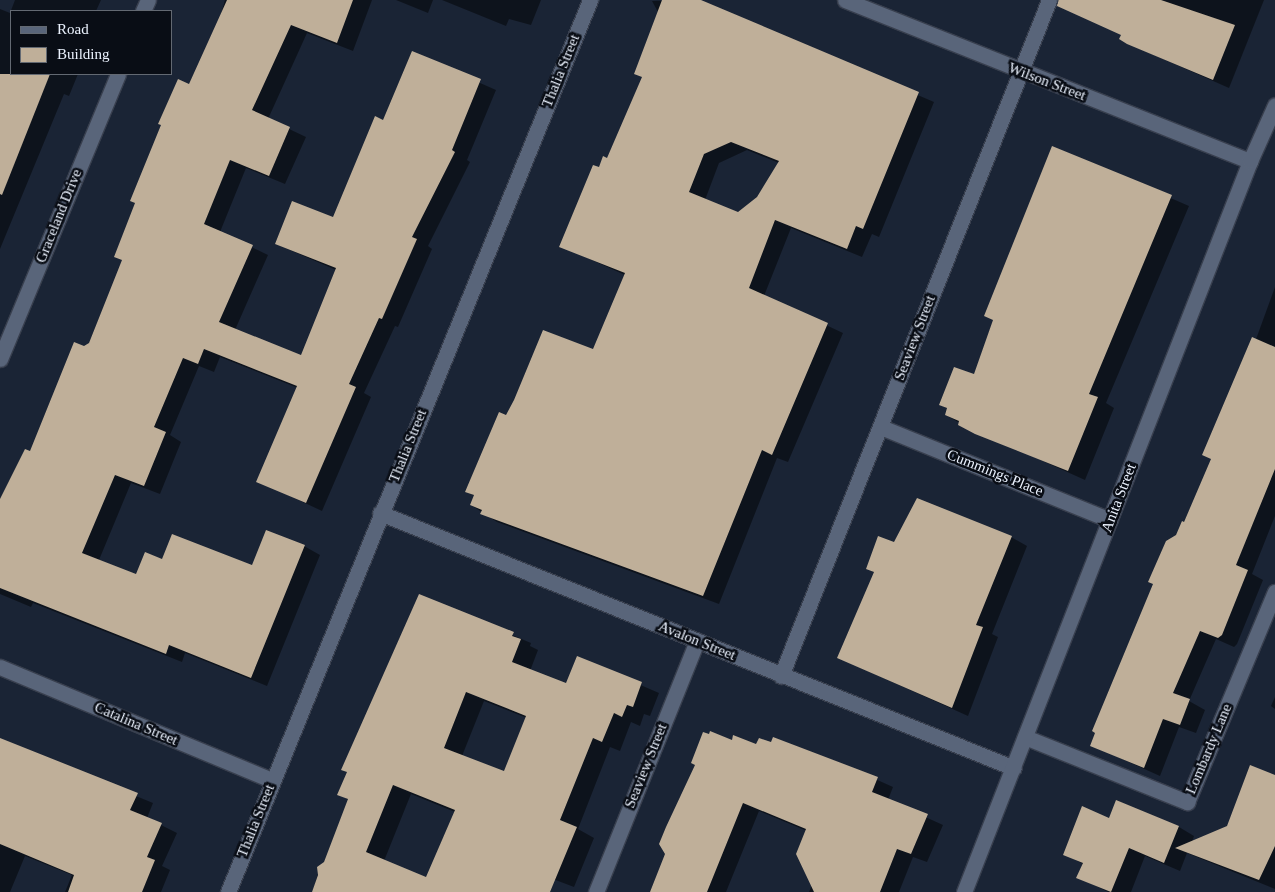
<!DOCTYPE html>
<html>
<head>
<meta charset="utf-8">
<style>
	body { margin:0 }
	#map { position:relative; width:1275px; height:892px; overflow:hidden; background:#1a2435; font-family:"Times New Roman",serif }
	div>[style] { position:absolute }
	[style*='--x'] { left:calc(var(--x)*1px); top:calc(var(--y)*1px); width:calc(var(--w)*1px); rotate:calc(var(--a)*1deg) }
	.shadow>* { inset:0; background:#0007 }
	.building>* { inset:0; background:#bfaf99 }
	.roads { filter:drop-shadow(1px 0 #383f4e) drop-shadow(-1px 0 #383f4e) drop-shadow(0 1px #383f4e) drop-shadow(0 -1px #383f4e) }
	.minor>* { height:15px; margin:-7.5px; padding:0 7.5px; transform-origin:7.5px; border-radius:7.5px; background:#59657a }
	span { translate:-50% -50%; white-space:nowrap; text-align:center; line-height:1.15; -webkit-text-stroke:5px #090d15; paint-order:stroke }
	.street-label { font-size:15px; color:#ebf2fe }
	.legend { position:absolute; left:10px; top:10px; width:162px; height:65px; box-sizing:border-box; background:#090d15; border:1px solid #636972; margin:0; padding:6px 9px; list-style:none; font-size:15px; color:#ebf2fe }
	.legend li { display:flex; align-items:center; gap:10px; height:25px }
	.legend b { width:25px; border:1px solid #636972 }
</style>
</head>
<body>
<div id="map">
	<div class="shadow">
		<div style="clip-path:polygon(15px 0,101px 0,96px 11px,11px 11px,11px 74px,78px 74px,69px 96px,64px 94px,0 249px,0 9px,10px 13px)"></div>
		<div style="clip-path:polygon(225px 0,372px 0,353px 51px,307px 33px,268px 119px,306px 137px,285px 184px,246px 168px,220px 232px,268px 255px,235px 330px,302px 357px,336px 270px,276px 244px,334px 219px,384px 121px,412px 53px,496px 90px,467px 160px,470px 162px,428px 246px,432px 249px,398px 327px,395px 326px,364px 393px,371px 397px,322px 511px,258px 481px,298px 388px,220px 357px,214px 372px,199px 366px,170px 435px,181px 442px,160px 494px,131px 483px,99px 560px,137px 575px,162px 561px,253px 567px,304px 546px,320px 555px,267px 686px,185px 653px,182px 662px,33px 603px,31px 607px,0 594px,0 503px,9px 481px,12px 483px,31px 453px,84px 347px,90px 344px,123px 261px,136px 204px,131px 201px,189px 85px,219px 21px)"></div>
		<div style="clip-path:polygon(396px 0,433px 0,428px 13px)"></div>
		<div style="clip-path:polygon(442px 0,541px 0,531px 25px,509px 19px,506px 26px)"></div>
		<div style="clip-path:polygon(evenodd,696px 0,934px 102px,879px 237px,872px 234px,862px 257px,791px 228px,764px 296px,843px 333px,788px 462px,777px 458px,719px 604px,497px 522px,471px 505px,475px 496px,466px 491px,507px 416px,594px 351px,625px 275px,561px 246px,599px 169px,607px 160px,643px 77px,658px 12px,652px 1px,696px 0,747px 150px,779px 163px,758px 198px,738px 213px,705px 200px,719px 163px,747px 150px)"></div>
		<div style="clip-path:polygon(1095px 0,1264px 0,1229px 88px,1136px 47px,1122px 35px)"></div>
		<div style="clip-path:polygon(1053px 147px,1189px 206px,1106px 403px,1114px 408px,1085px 480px,963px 425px,946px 415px,948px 409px,941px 405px,974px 376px)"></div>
		<div style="clip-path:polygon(1275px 287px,1275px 516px,1252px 574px,1263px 580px,1237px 644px,1234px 647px,1216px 639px,1189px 701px,1205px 710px,1196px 733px,1179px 727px,1160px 776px,1091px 745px,1123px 657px,1212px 460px)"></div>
		<div style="clip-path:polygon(1011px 537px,1027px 546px,992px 634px,998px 637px,968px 716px,839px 658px,875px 573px,867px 568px,895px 544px)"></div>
		<div style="clip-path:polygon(evenodd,420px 596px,531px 643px,530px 646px,538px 650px,530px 671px,567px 685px,578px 658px,659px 693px,650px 716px,644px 714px,640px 726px,631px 722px,620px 751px,610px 747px,578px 829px,594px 838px,574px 887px,545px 876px,539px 892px,313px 892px,320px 866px,325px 863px,349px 800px,339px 794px,420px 596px,484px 701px,527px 718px,505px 773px,462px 756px,484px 701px,420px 596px,411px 794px,455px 812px,427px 879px,384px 861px,411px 794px)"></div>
		<div style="clip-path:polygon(1275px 697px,1275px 709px,1271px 706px)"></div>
		<div style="clip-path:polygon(0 740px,153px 803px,147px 818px,177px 833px,162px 866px,170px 870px,161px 892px,65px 892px,72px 875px,25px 856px,10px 892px,0 892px)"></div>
		<div style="clip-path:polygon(733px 741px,835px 761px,893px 787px,888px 800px,943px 825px,927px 862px,913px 857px,899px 892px,809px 892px,812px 885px,807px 831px,759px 811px,726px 892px,652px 892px)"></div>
		<div style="clip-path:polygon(1275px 777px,1275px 889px,1187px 853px,1180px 871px,1145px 856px,1131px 892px,1108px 892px,1078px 877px,1083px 864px,1065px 854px,1110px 819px,1116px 802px,1179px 827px,1194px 836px,1192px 842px,1228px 827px)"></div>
	</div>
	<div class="building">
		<div style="clip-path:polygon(227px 0,353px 0,337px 43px,291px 25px,252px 110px,290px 127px,269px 176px,230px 160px,204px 224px,253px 245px,219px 322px,301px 355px,336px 268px,275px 244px,292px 201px,333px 217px,375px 116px,383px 120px,412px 51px,481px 79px,452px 150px,455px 152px,412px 237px,417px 239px,382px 319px,379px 318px,349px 384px,356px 387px,306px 503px,256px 482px,297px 386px,204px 349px,198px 364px,183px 358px,154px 427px,166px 432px,144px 486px,115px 475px,82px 553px,136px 574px,145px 552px,162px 559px,172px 534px,252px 565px,266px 530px,305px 545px,251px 678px,169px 645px,166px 654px,0 588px,0 499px,25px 449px,30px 451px,74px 342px,84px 346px,89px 343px,122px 260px,114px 257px,135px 203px,130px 201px,161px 125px,158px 124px,178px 79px,189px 84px)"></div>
		<div style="clip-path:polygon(evenodd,662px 0,701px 0,919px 92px,863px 229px,856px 226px,847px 249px,775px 220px,749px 288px,828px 323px,772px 455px,762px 450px,703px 596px,480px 514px,482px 510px,470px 505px,474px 495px,465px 492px,499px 412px,506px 415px,514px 400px,543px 330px,593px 349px,625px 273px,559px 247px,593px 165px,599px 167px,603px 156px,607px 158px,642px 77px,634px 74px,662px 0,731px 142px,779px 161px,757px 197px,738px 212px,689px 192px,704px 154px,731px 142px)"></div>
		<div style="clip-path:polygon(1058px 0,1161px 0,1235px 25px,1213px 80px,1127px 44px,1119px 39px,1121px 35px,1057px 6px)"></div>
		<div style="clip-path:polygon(0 74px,50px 74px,2px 195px,0 194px)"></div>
		<div style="clip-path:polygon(1052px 146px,1172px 195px,1089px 394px,1098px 397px,1068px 471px,975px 434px,958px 425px,959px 421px,945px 415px,947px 408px,939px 405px,954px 367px,974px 374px,993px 320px,984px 316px)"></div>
		<div style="clip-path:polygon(1252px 337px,1275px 347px,1275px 469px,1236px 565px,1248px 570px,1222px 635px,1218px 638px,1200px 631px,1173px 693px,1190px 699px,1180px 725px,1163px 719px,1144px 768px,1090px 746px,1095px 733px,1092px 731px,1153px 584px,1148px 582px,1166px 541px,1176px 535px,1182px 521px,1184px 522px,1211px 459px,1202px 455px)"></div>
		<div style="clip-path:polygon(917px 498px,1012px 536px,976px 625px,983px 627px,952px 708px,837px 658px,874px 572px,866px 569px,878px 536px,894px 542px)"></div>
		<div style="clip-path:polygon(evenodd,419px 594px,514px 632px,512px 636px,521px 639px,512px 662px,566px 683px,577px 656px,642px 682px,633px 707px,627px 705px,622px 717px,614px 713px,602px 742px,593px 738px,560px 820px,577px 827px,550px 892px,312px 892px,318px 875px,317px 867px,324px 862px,348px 799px,337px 795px,347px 772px,341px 770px,419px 594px,466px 692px,526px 716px,504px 771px,444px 748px,466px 692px,419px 594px,393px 785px,455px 810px,426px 877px,366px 852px,393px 785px)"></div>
		<div style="clip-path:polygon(710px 731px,732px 740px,733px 735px,756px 744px,759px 738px,771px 742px,773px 737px,878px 777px,872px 792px,928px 814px,911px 854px,897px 849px,880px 892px,814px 892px,796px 854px,806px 829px,743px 803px,707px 892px,650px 892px,665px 854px,659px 844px,666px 827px,695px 765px,691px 763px,703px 732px,709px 734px)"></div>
		<div style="clip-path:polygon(0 738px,138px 793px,130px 810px,162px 823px,147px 857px,155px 860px,142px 892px,68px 892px,74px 875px,0 844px)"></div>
		<div style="clip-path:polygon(1250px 765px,1275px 775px,1275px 846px,1259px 880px,1175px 848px,1227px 826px)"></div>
		<div style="clip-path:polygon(1116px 800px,1179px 826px,1164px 863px,1129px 848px,1111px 892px,1076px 878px,1083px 863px,1063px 855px,1082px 806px,1109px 818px)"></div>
	</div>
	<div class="roads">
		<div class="minor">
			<div style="--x:845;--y:0;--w:436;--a:21.7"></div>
			<div style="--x:143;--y:11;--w:12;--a:-66"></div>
			<div style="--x:0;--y:359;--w:308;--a:-67.5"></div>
			<div style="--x:881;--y:427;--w:247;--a:22.1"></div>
			<div style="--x:380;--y:513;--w:683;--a:21.91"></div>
			<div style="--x:0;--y:667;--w:295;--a:22.6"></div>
			<div style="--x:781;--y:676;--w:727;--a:-68.37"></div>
			<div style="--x:1025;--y:737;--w:175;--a:21.9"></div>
			<div style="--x:1187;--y:802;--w:228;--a:-67.3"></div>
			<div style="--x:228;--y:892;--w:963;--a:-67.91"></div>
			<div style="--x:596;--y:892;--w:271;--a:-68.1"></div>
			<div style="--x:964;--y:892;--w:785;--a:-68.63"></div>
			<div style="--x:1250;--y:161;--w:61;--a:-65.9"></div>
		</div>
	</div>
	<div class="street-label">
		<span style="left:561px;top:71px;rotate:-68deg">Thalia Street</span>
		<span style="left:1047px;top:82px;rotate:21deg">Wilson Street</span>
		<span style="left:59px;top:216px;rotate:-68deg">Graceland Drive</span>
		<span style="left:915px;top:338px;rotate:-69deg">Seaview Street</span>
		<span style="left:408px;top:446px;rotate:-68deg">Thalia Street</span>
		<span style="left:995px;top:473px;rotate:22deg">Cummings Place</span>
		<span style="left:1119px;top:498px;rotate:-69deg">Anita Street</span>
		<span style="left:697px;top:641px;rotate:22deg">Avalon Street</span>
		<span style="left:136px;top:724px;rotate:23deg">Catalina Street</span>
		<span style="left:1209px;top:749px;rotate:-67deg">Lombardy Lane</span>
		<span style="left:646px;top:766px;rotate:-68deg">Seaview Street</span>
		<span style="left:256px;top:821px;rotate:-68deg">Thalia Street</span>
	</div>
	<ul class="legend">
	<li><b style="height:6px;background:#59657a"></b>Road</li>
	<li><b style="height:14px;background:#bfaf99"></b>Building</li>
	</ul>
</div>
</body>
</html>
